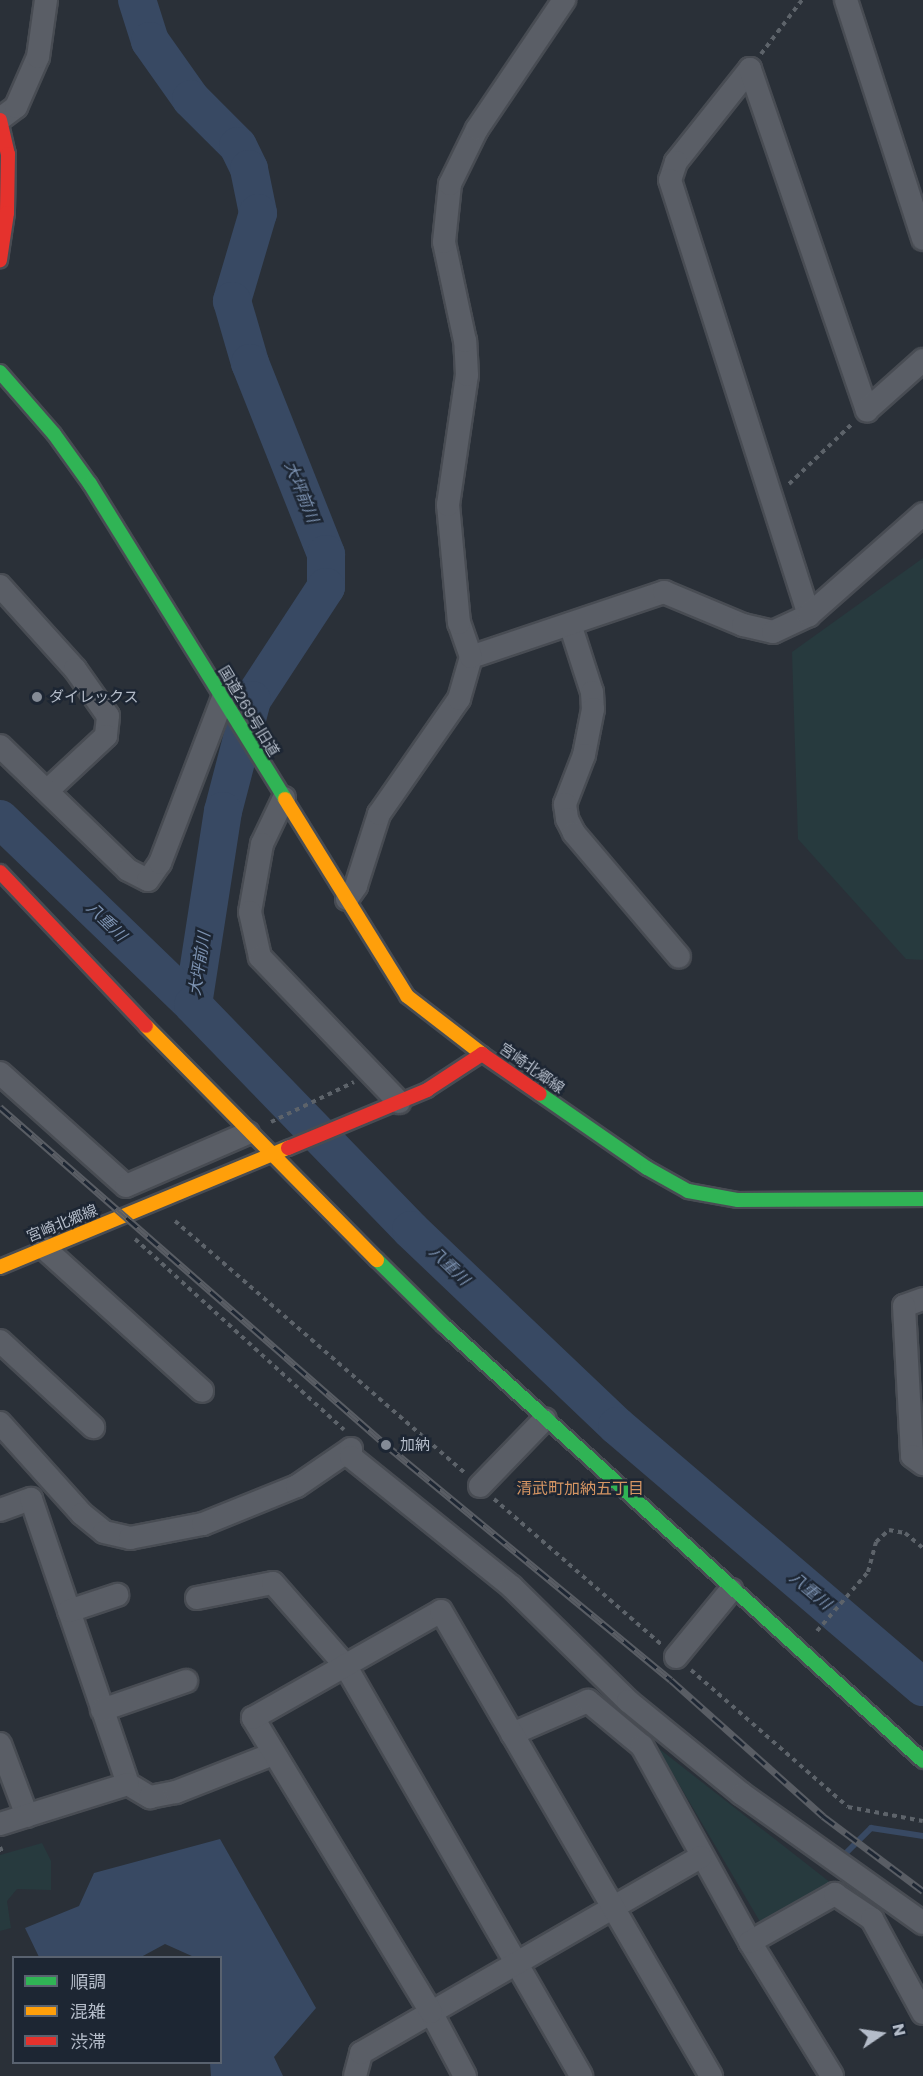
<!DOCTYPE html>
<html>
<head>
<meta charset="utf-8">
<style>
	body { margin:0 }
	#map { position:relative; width:923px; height:2076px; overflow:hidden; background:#2a3038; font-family:Poppins,"Noto Sans JP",sans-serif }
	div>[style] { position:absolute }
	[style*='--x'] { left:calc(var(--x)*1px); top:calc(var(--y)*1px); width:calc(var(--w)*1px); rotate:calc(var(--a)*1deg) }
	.green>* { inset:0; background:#273a3e }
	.water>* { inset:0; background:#384963 }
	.stream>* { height:6px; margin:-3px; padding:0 3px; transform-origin:3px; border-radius:3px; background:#384963 }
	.river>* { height:38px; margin:-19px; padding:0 19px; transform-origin:19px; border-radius:19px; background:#384963 }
	.path>* { height:4px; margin-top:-2px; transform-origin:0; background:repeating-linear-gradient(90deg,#5d636a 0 4.5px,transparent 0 9px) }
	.roads { filter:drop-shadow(2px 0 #484c53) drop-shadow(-2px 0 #484c53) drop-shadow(0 2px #484c53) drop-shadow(0 -2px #484c53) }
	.street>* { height:22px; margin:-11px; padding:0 11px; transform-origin:11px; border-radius:11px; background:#5a5e66 }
	.fast>* { height:14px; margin:-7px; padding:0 7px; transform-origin:7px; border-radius:7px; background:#30b455 }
	.slow>* { height:14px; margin:-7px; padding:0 7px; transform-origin:7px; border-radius:7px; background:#ff9f0a }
	.jam>* { height:14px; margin:-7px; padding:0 7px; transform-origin:7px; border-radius:7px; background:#e5322d }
	.rail>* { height:7px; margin-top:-3.5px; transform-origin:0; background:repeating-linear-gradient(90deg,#1d2633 0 14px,#595d64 0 28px); box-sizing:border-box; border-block:2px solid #595d64 }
	.dots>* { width:16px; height:16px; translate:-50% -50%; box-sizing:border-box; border:3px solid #1d2633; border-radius:50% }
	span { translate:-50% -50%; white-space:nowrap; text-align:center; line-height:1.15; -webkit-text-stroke:5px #1d2633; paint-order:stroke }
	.poi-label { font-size:15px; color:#b4bcc9 }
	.left { translate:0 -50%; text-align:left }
	.street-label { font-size:15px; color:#b4bcc9 }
	.water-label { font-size:16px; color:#7c92b1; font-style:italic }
	.neighbourhood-label { font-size:16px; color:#d59563 }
	.legend { position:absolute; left:12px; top:1956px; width:210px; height:108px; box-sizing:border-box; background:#1d2633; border:2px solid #59626f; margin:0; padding:8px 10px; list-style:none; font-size:18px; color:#b4bcc9 }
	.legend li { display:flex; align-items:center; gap:12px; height:30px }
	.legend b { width:30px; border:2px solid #59626f }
	.north { position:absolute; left:851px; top:2004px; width:60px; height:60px; -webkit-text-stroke:4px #1d2633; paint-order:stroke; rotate:77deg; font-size:16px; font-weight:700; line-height:24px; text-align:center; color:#b4bcc9 }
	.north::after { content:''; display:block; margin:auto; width:21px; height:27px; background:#b4bcc9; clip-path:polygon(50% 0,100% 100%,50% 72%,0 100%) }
</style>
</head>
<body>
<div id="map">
	<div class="green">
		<div style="clip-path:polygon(923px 558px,923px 960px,906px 959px,798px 839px,792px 652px)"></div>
		<div style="clip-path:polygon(657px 1747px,831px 1883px,762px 1925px)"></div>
		<div style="clip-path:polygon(42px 1843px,51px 1861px,51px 1890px,17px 1889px,7px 1901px,11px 1928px,0 1931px,0 1855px)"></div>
	</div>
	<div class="water">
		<div style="clip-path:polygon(220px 1839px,316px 2008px,274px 2057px,283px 2076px,211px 2076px,210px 2063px,220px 2062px,220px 1958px,194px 1957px,165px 1944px,141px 1957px,39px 1957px,25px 1928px,79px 1906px,94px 1873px)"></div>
	</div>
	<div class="stream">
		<div style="--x:845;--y:1854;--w:37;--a:-45"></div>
		<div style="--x:871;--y:1828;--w:53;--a:8.7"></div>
	</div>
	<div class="river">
		<div style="--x:137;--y:0;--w:43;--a:72.4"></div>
		<div style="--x:150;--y:41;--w:71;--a:54.7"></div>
		<div style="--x:191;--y:99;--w:66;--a:45"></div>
		<div style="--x:238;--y:146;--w:25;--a:64"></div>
		<div style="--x:249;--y:169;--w:45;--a:78.4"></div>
		<div style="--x:258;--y:213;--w:92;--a:106.5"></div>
		<div style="--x:232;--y:301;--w:65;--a:73.8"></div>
		<div style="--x:250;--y:363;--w:206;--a:68.3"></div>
		<div style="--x:326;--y:554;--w:33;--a:90"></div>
		<div style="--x:326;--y:587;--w:135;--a:123.2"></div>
		<div style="--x:252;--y:700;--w:115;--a:104.6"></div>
		<div style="--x:223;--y:811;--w:196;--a:98.8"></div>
		<div style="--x:0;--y:819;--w:268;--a:43.9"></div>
		<div style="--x:193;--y:1005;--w:313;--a:45.9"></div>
		<div style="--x:411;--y:1230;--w:284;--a:43.6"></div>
		<div style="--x:617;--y:1426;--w:402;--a:40.5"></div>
	</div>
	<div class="path">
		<div style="--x:761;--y:54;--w:68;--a:-52.8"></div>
		<div style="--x:789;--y:484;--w:88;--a:-43.6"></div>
		<div style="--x:271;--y:1122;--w:92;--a:-25.7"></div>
		<div style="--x:175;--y:1221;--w:383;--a:41"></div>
		<div style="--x:135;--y:1239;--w:283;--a:42.4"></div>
		<div style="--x:494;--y:1499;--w:221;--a:41"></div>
		<div style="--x:817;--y:1631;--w:78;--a:-49.2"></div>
		<div style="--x:868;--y:1572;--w:31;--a:-75"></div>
		<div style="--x:876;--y:1542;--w:18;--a:-43"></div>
		<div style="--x:889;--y:1530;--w:16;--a:11"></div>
		<div style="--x:905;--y:1533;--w:23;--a:40"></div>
		<div style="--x:691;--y:1670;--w:208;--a:41.1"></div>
		<div style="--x:848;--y:1807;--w:76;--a:10.6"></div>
		<div style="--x:0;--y:1847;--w:8;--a:67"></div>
	</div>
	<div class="roads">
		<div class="street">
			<div style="--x:846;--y:0;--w:251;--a:72.1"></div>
			<div style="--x:750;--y:69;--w:119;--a:128.5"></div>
			<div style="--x:676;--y:162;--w:19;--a:108"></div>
			<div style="--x:670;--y:180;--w:457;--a:72.3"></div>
			<div style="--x:750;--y:69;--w:361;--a:71.1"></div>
			<div style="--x:867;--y:410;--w:75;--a:-41.8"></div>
			<div style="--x:0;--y:119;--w:20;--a:-37"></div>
			<div style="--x:16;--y:107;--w:55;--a:-66.3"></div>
			<div style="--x:38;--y:57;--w:58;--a:-82"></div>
			<div style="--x:0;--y:586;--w:112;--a:47.9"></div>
			<div style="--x:75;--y:669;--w:57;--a:54.9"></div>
			<div style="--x:108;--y:716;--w:20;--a:96"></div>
			<div style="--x:106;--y:736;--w:79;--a:137"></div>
			<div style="--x:570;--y:624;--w:71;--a:72.1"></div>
			<div style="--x:592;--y:692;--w:17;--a:87"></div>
			<div style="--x:593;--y:709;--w:47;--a:101.1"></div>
			<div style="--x:584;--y:755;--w:53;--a:111.2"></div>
			<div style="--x:565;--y:804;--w:15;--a:82"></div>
			<div style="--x:567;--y:819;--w:16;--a:63"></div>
			<div style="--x:574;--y:833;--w:162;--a:49.7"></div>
			<div style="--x:471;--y:657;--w:204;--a:-18.6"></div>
			<div style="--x:664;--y:592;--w:86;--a:22.7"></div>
			<div style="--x:743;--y:625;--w:31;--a:13"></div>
			<div style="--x:773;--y:632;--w:40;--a:-25"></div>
			<div style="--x:809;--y:615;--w:152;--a:-41.5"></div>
			<div style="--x:0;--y:746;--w:178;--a:44.1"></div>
			<div style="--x:128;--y:870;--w:22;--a:27"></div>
			<div style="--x:148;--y:880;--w:21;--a:-55"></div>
			<div style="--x:160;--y:863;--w:177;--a:-69.1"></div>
			<div style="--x:284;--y:798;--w:51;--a:115.6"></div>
			<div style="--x:262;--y:844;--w:69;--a:100"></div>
			<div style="--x:250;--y:912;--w:46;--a:77.5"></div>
			<div style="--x:260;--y:957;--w:201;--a:46.2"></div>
			<div style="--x:347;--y:899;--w:16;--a:-55"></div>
			<div style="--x:356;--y:886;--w:76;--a:-72.3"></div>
			<div style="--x:379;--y:814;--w:140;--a:-55.2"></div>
			<div style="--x:459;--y:699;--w:44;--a:-74.1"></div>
			<div style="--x:471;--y:657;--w:36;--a:-109"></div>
			<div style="--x:459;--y:623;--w:119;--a:-95.3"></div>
			<div style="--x:448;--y:505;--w:131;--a:-81.7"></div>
			<div style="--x:467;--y:375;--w:34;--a:-93"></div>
			<div style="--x:465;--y:341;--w:101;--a:-102"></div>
			<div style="--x:444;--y:242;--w:58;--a:-84.1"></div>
			<div style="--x:450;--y:184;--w:61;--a:-63.9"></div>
			<div style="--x:477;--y:129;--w:156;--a:-56"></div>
			<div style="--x:0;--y:1073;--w:169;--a:41.9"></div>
			<div style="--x:126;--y:1186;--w:133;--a:-23.5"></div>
			<div style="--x:44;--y:1248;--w:213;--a:42.1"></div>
			<div style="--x:923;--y:1299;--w:20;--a:160"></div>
			<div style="--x:904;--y:1306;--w:150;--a:86.9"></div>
			<div style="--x:912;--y:1456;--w:14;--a:36"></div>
			<div style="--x:0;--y:1341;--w:127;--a:42.8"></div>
			<div style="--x:0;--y:1423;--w:122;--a:48"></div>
			<div style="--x:82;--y:1514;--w:28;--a:39"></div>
			<div style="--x:104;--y:1532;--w:27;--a:13"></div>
			<div style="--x:130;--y:1538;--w:74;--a:-10.9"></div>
			<div style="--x:203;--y:1524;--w:101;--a:-22"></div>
			<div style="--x:297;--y:1486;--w:65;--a:-34.4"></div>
			<div style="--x:351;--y:1449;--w:8;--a:90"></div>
			<div style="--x:351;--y:1457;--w:207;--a:38.9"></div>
			<div style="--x:512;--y:1587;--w:163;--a:44.5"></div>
			<div style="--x:628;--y:1701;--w:147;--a:39.2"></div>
			<div style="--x:742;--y:1794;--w:222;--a:35.5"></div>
			<div style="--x:480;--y:1486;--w:93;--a:-45.9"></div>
			<div style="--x:0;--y:1510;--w:33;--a:-20"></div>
			<div style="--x:31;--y:1499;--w:301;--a:71.2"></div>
			<div style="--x:128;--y:1784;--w:26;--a:31"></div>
			<div style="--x:150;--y:1797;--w:26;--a:-11"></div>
			<div style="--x:176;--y:1792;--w:104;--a:-21.4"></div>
			<div style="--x:197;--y:1598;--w:77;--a:-11.2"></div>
			<div style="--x:273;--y:1583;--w:109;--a:48.7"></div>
			<div style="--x:345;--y:1665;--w:474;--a:60.1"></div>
			<div style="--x:69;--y:1611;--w:51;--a:-18.4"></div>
			<div style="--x:676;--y:1657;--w:87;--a:-50.6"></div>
			<div style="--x:102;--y:1710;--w:89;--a:-19"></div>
			<div style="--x:512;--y:1734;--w:83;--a:-23.5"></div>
			<div style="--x:588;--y:1701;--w:70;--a:39.8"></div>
			<div style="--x:642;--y:1746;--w:224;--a:61.1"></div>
			<div style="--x:750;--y:1942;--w:157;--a:58.5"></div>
			<div style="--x:0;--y:1744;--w:77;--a:69.4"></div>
			<div style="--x:0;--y:1824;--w:134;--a:-17.4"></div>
			<div style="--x:750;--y:1942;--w:98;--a:-29.5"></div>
			<div style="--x:835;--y:1894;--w:45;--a:34"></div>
			<div style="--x:872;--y:1919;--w:107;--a:61.5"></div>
			<div style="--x:355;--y:2076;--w:24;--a:-75"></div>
			<div style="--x:361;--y:2053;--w:392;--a:-30"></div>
			<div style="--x:465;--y:2076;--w:72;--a:-118"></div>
			<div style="--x:431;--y:2012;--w:344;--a:-121.2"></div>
			<div style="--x:253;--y:1718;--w:216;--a:-29.6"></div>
			<div style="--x:441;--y:1611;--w:538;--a:59.86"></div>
		</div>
		<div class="fast">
			<div style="--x:0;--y:372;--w:82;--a:48.9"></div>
			<div style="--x:54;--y:434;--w:62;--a:54.2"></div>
			<div style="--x:90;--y:484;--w:370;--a:58.2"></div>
			<div style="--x:540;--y:1094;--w:130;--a:34.7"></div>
			<div style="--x:647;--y:1168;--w:47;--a:29.3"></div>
			<div style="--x:688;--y:1191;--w:51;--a:10.2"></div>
			<div style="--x:738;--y:1200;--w:185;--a:-0.3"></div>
			<div style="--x:377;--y:1260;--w:94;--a:44.6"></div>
			<div style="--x:444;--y:1326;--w:647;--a:42.24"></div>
		</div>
		<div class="slow">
			<div style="--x:285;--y:799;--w:232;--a:58.2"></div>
			<div style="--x:407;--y:996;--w:95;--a:37.7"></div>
			<div style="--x:146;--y:1026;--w:329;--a:45.4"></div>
			<div style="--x:0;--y:1267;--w:312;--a:-22.5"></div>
		</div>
		<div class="jam">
			<div style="--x:0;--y:120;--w:35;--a:77"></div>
			<div style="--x:8;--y:154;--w:59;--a:91"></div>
			<div style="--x:7;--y:213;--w:48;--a:98.5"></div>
			<div style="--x:0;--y:872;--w:212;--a:46.5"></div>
			<div style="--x:288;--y:1148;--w:151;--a:-22.6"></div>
			<div style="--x:427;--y:1090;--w:66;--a:-33.2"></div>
			<div style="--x:482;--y:1054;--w:70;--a:34.6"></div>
		</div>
	</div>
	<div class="rail">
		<div style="--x:0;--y:1107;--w:513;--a:41.21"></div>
		<div style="--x:386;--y:1445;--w:369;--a:39.5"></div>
		<div style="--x:671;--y:1680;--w:204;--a:41.8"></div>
		<div style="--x:823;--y:1816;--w:125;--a:36.9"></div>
	</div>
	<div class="dots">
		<div style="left:37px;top:697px;background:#848b96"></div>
		<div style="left:386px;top:1445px;background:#848b96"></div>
	</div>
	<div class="poi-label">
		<span class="left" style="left:49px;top:697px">ダイレックス</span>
		<span class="left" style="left:400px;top:1445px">加納</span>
	</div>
	<div class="street-label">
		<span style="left:249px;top:711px;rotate:59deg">国道269号旧道</span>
		<span style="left:532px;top:1068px;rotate:35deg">宮崎北郷線</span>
		<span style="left:62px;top:1223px;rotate:-22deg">宮崎北郷線</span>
	</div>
	<div class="water-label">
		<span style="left:301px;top:492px;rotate:68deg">大坪前川</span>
		<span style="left:106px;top:922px;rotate:44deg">八重川</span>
		<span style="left:200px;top:964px;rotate:-81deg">大坪前川</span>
		<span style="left:449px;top:1266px;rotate:44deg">八重川</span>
		<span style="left:810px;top:1591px;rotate:40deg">八重川</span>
	</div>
	<div class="neighbourhood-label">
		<span style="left:580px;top:1489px">清武町加納五丁目</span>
	</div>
	<ul class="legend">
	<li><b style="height:8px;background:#30b455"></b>順調</li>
	<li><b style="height:8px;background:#ff9f0a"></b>混雑</li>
	<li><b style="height:8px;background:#e5322d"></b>渋滞</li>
	</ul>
	<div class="north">N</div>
</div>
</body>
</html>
